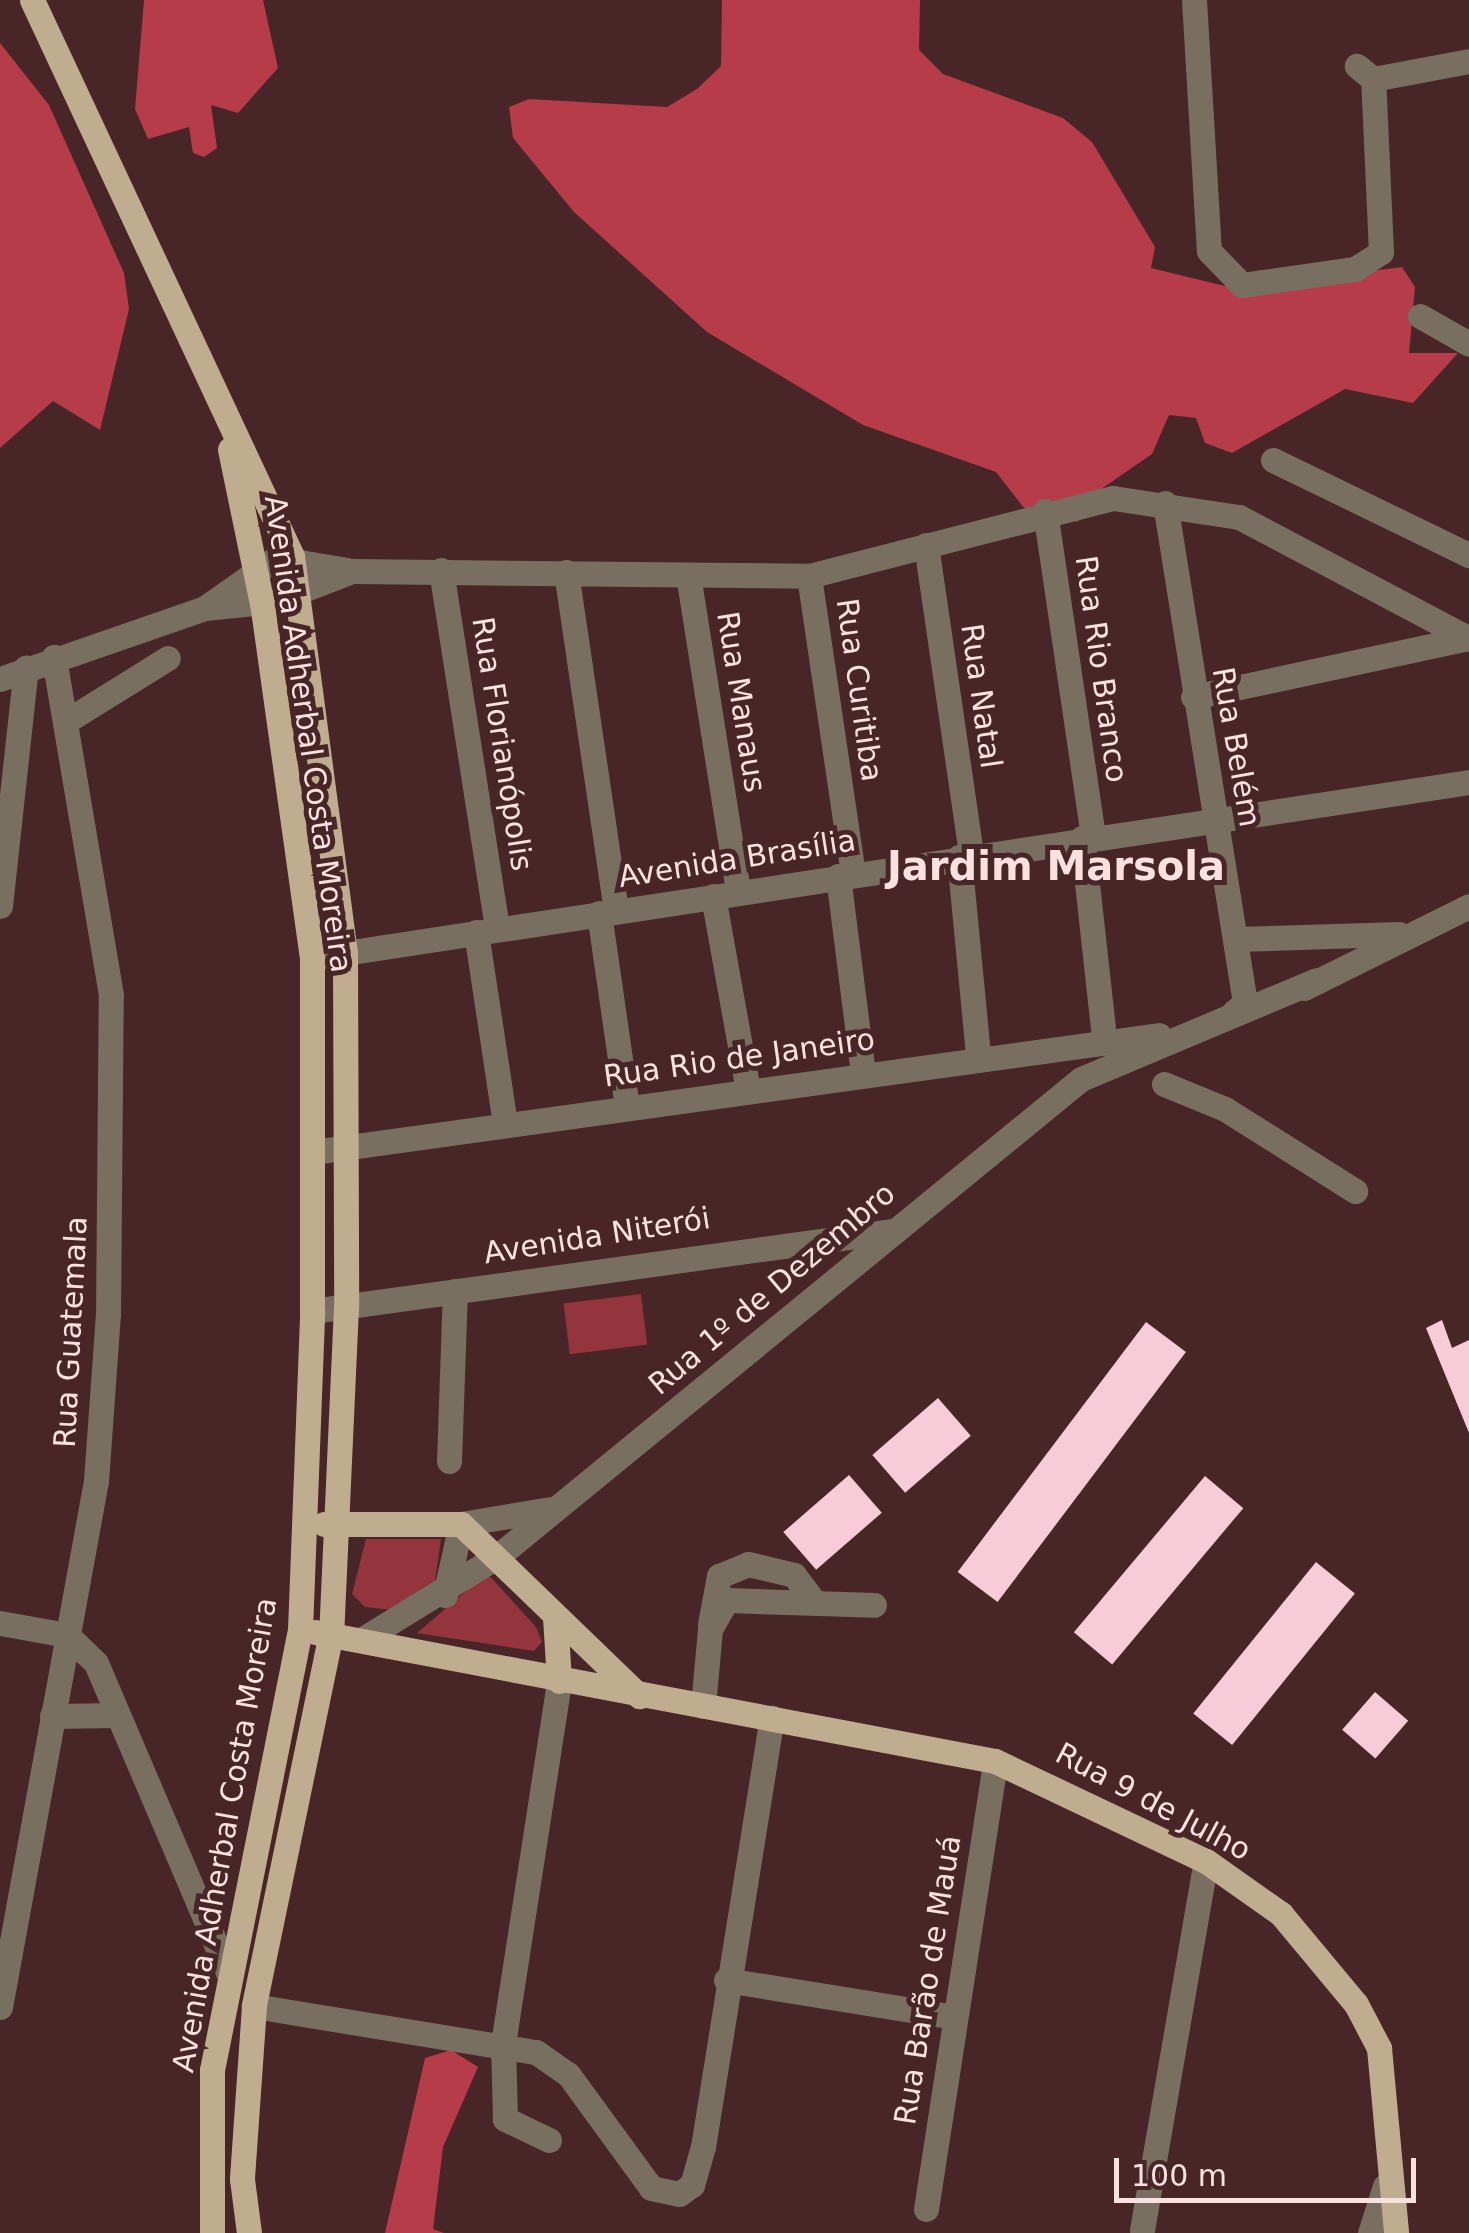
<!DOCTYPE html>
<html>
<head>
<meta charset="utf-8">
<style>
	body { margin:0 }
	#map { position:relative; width:1469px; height:2233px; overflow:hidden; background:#482526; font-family:"DejaVu Sans",sans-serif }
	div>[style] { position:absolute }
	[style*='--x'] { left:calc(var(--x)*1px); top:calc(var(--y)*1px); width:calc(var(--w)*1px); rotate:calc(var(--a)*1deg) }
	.green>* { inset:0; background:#94353d; transform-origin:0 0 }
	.forest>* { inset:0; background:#b53c48 }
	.building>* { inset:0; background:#f8cbd8; transform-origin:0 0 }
	.minor>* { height:25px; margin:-12.5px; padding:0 12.5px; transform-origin:12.5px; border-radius:12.5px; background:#786f61 }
	.major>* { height:25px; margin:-12.5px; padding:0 12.5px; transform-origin:12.5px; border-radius:12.5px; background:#c0ad90 }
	span { translate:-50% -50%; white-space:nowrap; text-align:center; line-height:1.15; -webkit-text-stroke:10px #482526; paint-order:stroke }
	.street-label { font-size:30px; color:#f9e1e1 }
	.district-label { font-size:40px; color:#f9e1e1; font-weight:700 }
	.scale { position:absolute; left:1114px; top:2158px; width:302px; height:45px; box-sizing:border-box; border:5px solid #f9e1e1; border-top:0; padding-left:12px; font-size:30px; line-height:35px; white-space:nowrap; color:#f9e1e1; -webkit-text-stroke:8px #482526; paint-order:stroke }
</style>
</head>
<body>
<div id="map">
	<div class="green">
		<div style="left:641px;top:1294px;width:51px;height:78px;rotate:83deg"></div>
		<div style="clip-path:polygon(366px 1539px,441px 1539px,435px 1581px,392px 1610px,365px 1607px,352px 1594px)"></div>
		<div style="clip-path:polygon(487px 1573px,536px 1627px,542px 1642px,534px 1651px,417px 1633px)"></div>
	</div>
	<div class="forest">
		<div style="clip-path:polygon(144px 0,263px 0,278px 68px,238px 113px,211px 105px,217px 148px,204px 157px,193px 153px,189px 127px,148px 139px,135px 109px)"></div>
		<div style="clip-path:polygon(722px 0,920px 0,919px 50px,943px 74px,1063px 118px,1092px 142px,1155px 247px,1151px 268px,1229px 287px,1260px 270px,1319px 278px,1402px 267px,1415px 287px,1409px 353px,1458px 353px,1413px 403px,1345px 389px,1232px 453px,1205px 443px,1196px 418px,1169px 415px,1152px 454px,1091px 496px,1078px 522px,1024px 508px,996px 472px,863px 425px,707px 332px,574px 212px,513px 138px,509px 107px,529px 99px,667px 107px,697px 89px,721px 66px)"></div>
		<div style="clip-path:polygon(0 43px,49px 105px,124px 273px,129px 309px,100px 430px,53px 401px,0 448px)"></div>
		<div style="clip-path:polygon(451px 2050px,478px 2067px,443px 2147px,433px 2229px,444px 2233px,385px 2233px,425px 2058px)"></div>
	</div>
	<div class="building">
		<div style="clip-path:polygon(1442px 1320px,1452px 1348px,1469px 1340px,1469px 1433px,1426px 1328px)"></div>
		<div style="left:1146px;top:1322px;width:50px;height:313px;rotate:37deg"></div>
		<div style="left:938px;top:1398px;width:50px;height:87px;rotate:49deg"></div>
		<div style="left:849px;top:1475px;width:50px;height:87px;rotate:49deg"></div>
		<div style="left:1205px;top:1476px;width:50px;height:204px;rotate:40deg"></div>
		<div style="left:1316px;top:1562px;width:50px;height:195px;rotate:39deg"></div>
		<div style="left:1375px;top:1692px;width:44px;height:50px;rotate:41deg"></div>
	</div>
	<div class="minor">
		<div style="--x:1194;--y:0;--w:251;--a:86.6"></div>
		<div style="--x:1209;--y:251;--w:47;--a:45.9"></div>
		<div style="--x:1242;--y:285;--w:114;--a:-8.1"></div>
		<div style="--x:1355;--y:269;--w:31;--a:-33"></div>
		<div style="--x:1381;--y:252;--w:173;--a:-92.6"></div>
		<div style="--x:1373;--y:79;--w:21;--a:-141"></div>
		<div style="--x:1373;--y:79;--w:98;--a:-10.6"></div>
		<div style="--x:1420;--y:316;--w:56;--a:29.7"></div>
		<div style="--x:1273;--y:460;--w:218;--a:25.9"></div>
		<div style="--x:1165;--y:503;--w:506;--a:80.91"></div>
		<div style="--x:1245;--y:1003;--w:14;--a:141"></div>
		<div style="--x:1045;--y:511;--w:330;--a:81.6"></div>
		<div style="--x:926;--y:545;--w:313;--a:81.7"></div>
		<div style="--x:441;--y:570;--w:363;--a:81.1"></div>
		<div style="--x:566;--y:572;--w:343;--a:81.6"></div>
		<div style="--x:809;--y:576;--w:301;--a:81.6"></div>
		<div style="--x:689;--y:581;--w:315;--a:81"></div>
		<div style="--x:205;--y:608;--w:87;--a:-35.2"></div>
		<div style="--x:276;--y:558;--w:72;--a:9.6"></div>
		<div style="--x:0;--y:679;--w:217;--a:-19.1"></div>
		<div style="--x:205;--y:608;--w:69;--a:-5.8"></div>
		<div style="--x:274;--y:601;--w:84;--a:-21"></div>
		<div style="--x:352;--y:571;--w:457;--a:0.6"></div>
		<div style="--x:809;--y:576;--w:314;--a:-14.4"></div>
		<div style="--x:1113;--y:498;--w:127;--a:8.6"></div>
		<div style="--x:1239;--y:517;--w:260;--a:27.9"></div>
		<div style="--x:1193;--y:697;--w:281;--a:-12.1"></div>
		<div style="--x:65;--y:722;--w:121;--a:-31.9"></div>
		<div style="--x:1082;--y:838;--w:200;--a:83.7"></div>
		<div style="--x:959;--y:857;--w:200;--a:84.5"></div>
		<div style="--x:838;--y:876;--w:199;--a:82.8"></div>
		<div style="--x:713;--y:896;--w:197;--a:79.8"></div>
		<div style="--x:0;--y:906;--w:240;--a:-83.8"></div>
		<div style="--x:599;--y:913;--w:196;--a:81.8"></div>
		<div style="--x:476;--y:932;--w:194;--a:81.4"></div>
		<div style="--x:1236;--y:939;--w:163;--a:-1.8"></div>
		<div style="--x:312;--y:958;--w:1170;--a:-8.65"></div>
		<div style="--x:1304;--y:988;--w:184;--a:-26.4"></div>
		<div style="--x:1164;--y:1084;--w:66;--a:22.3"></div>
		<div style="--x:1225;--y:1109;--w:154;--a:32.2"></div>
		<div style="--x:313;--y:1152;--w:854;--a:-7.87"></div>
		<div style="--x:312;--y:1311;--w:585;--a:-7.85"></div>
		<div style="--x:449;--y:1461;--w:170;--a:-88"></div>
		<div style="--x:445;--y:1595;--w:73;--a:-77.3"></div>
		<div style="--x:461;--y:1524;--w:91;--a:-9.5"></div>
		<div style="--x:0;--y:1623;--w:68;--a:10.2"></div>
		<div style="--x:67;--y:1635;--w:40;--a:44"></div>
		<div style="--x:96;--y:1663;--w:339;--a:66.9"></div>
		<div style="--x:710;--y:1624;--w:49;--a:-79.4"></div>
		<div style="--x:719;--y:1576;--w:31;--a:-22"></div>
		<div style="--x:748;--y:1564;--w:47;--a:13.4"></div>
		<div style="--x:794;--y:1575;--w:30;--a:53"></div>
		<div style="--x:363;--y:1639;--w:158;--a:-31.6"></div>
		<div style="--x:498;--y:1556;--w:753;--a:-39.29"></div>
		<div style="--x:1081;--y:1079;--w:255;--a:-22.8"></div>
		<div style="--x:703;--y:1706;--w:77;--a:-84.8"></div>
		<div style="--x:710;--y:1629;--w:34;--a:-60"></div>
		<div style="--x:727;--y:1600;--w:147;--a:1.9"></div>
		<div style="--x:52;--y:1716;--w:65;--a:-0.9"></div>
		<div style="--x:726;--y:1980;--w:231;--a:9.2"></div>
		<div style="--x:254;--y:2006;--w:286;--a:9.3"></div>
		<div style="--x:536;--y:2052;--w:39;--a:35"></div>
		<div style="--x:568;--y:2074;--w:141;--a:53.9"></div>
		<div style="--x:651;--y:2188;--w:29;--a:12"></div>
		<div style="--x:679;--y:2194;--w:16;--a:-35"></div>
		<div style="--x:692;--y:2185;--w:40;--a:-74"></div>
		<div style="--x:703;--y:2147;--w:435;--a:-80.9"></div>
		<div style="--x:0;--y:2007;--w:535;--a:-79.66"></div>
		<div style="--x:96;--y:1481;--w:166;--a:-85.9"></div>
		<div style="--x:108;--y:1315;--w:320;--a:-89.5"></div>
		<div style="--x:111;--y:995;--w:343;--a:-99.6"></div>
		<div style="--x:549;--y:2140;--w:49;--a:-154.5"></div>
		<div style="--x:505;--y:2119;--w:75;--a:-91.5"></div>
		<div style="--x:503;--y:2044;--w:367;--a:-81.2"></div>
		<div style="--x:926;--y:2209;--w:453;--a:-81.2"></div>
		<div style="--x:1142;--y:2230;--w:375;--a:-80.2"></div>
		<div style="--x:1370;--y:2233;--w:49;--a:-72.3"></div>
	</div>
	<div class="major">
		<div style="--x:32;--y:0;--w:614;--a:64.94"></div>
		<div style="--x:292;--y:556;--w:401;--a:82.4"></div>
		<div style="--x:345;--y:953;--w:354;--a:89.8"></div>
		<div style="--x:346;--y:1307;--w:326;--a:92.6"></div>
		<div style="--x:331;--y:1633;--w:381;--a:101.7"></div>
		<div style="--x:254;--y:2006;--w:173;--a:94"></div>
		<div style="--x:242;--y:2179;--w:54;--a:82.6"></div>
		<div style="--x:324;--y:1524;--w:137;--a:0"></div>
		<div style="--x:461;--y:1524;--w:248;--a:44"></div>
		<div style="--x:555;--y:1617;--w:64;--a:86.4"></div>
		<div style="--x:315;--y:1632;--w:692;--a:10.74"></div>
		<div style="--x:995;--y:1761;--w:233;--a:25.4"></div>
		<div style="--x:1206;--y:1861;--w:92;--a:35.2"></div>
		<div style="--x:1281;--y:1914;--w:117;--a:50.2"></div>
		<div style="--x:1356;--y:2004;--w:50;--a:62.4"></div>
		<div style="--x:1379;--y:2048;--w:186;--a:84.7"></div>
		<div style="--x:212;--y:2233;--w:163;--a:-90"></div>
		<div style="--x:212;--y:2070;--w:449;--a:-78.7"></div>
		<div style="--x:300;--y:1630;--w:319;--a:-87.8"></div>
		<div style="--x:312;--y:1311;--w:353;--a:-90"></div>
		<div style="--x:312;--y:958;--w:358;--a:-98"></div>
		<div style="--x:262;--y:604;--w:158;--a:-101.7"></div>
	</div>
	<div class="street-label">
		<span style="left:1101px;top:669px;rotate:82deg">Rua Rio Branco</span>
		<span style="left:859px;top:690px;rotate:82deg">Rua Curitiba</span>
		<span style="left:981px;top:696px;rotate:82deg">Rua Natal</span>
		<span style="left:741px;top:702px;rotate:81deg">Rua Manaus</span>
		<span style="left:308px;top:734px;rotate:82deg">Avenida Adherbal Costa Moreira</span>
		<span style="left:502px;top:744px;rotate:81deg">Rua Florianópolis</span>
		<span style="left:1236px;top:747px;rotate:80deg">Rua Belém</span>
		<span style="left:737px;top:859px;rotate:-9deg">Avenida Brasília</span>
		<span style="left:739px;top:1058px;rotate:-8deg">Rua Rio de Janeiro</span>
		<span style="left:597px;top:1236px;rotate:-9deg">Avenida Niterói</span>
		<span style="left:772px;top:1289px;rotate:-40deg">Rua 1º de Dezembro</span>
		<span style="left:71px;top:1332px;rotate:-87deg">Rua Guatemala</span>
		<span style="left:1153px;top:1802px;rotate:28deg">Rua 9 de Julho</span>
		<span style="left:225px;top:1835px;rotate:-80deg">Avenida Adherbal Costa Moreira</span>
		<span style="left:928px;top:1980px;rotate:-81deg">Rua Barão de Mauá</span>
	</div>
	<div class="district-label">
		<span style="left:1056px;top:866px">Jardim Marsola</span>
	</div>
	<div class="scale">100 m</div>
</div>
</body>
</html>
